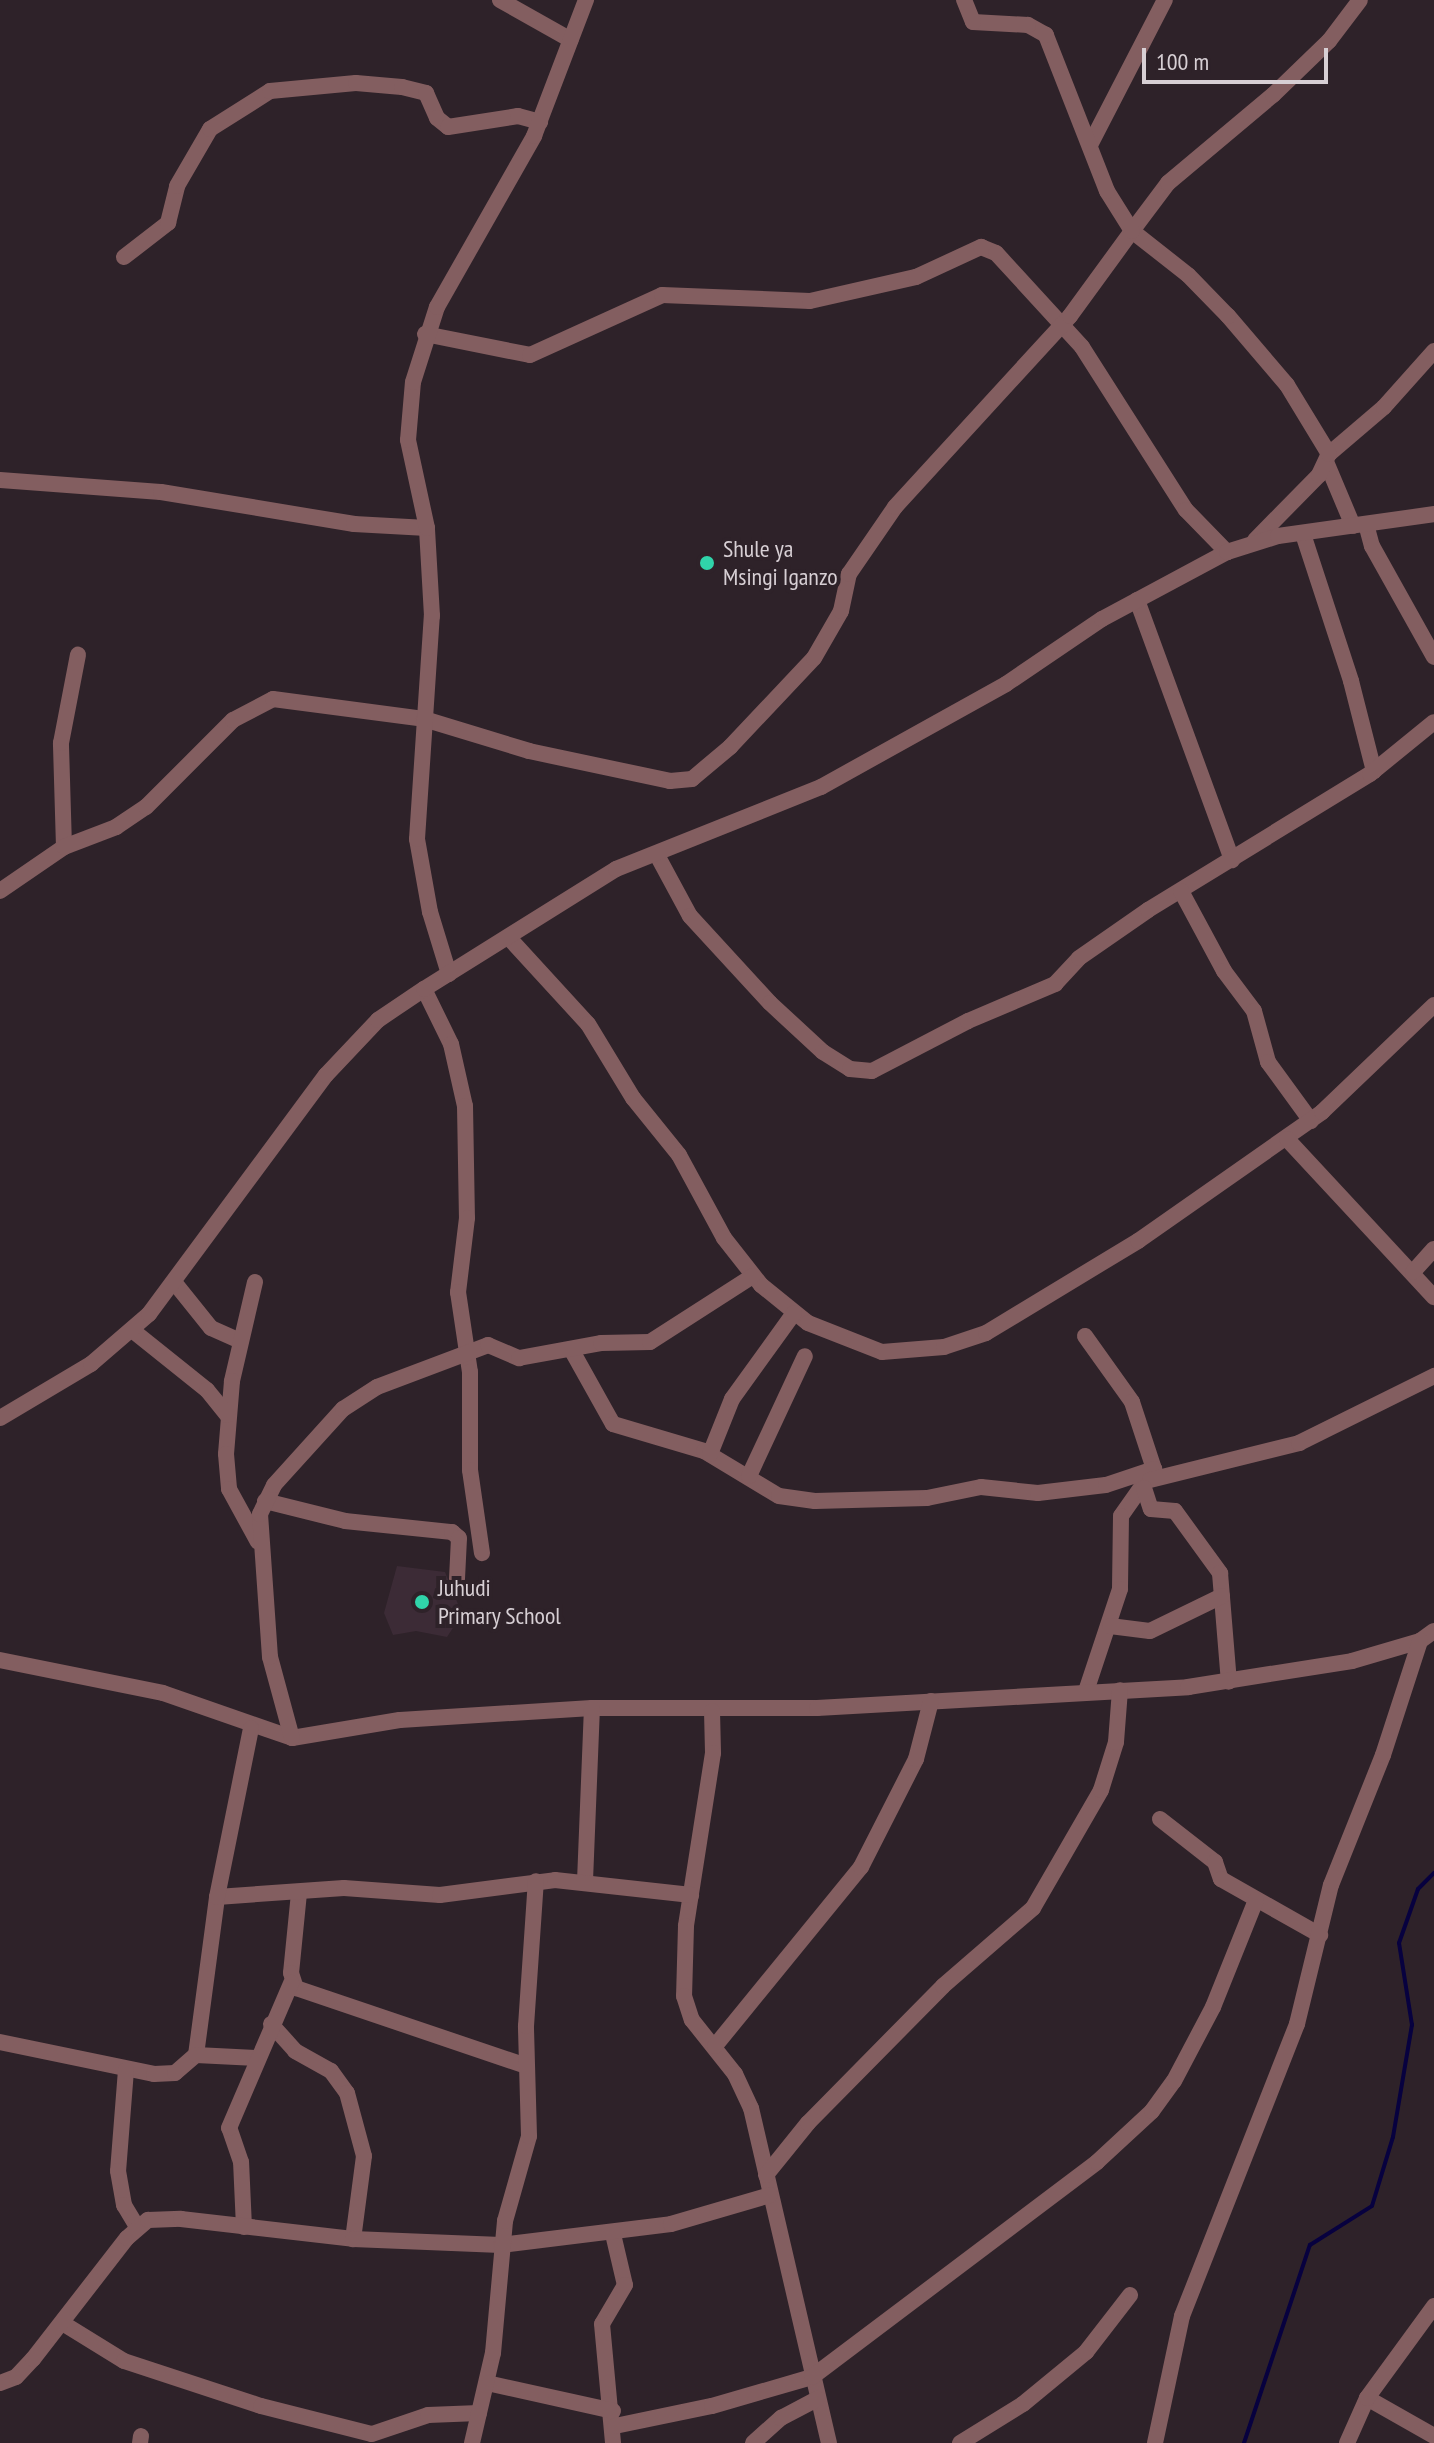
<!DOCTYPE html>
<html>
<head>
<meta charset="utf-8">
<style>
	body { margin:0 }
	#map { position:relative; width:1434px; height:2443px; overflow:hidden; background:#2e2229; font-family:"PT Sans Narrow",sans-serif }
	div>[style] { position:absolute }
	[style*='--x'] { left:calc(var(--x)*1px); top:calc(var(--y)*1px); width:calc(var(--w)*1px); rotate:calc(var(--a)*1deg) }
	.built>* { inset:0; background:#3c2b36 }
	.stream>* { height:4px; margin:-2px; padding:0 2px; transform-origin:2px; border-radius:2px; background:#07013f }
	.minor>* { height:16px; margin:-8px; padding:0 8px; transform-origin:8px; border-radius:8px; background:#835e60 }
	.dots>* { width:22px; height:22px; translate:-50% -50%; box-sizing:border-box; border:4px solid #2e2229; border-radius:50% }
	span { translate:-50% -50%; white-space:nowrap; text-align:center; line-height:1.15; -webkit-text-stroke:8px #2e2229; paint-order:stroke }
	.poi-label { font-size:24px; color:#d7cfd4 }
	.left { translate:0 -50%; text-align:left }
	.scale { position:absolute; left:1142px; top:48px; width:186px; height:36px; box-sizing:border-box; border:4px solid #d7cfd4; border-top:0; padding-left:10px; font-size:24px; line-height:28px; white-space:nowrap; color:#d7cfd4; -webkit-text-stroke:6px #2e2229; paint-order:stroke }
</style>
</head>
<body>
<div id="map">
	<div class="built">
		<div style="clip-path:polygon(397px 1566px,445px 1572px,462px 1614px,447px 1637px,416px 1631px,393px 1635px,384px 1613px)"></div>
	</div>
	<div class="stream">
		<div style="--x:1244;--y:2443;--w:209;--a:-71.6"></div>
		<div style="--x:1310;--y:2245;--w:73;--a:-32.2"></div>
		<div style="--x:1372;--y:2206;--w:72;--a:-73.1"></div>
		<div style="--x:1393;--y:2137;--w:114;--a:-80.4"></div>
		<div style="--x:1412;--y:2025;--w:83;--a:-99"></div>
		<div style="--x:1399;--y:1943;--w:57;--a:-70.6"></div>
		<div style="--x:1418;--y:1889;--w:23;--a:-45"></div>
	</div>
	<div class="minor">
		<div style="--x:500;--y:0;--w:81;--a:29.4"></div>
		<div style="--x:1090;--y:145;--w:163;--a:-62.7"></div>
		<div style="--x:124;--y:257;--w:56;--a:-37.7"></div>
		<div style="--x:168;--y:223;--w:38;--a:-76"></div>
		<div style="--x:177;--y:186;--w:66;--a:-59.9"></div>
		<div style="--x:210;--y:129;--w:71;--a:-32.3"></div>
		<div style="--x:270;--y:91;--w:86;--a:-5.3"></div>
		<div style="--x:356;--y:83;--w:46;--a:5"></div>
		<div style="--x:402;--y:87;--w:25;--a:14"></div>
		<div style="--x:426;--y:93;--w:27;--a:66"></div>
		<div style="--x:437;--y:118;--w:14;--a:39"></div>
		<div style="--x:448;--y:127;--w:71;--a:-8.9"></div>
		<div style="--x:518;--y:116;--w:23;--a:15"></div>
		<div style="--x:425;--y:334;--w:107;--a:11.3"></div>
		<div style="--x:530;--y:355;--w:145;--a:-24.4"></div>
		<div style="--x:662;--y:295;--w:148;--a:2.3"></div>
		<div style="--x:810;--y:301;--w:109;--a:-12.8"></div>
		<div style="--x:916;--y:277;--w:72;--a:-24.8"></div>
		<div style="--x:981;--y:247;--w:16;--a:22"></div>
		<div style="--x:996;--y:253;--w:127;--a:47.5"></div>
		<div style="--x:1082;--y:347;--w:193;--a:57.5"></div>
		<div style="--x:1186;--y:510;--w:59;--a:45.7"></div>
		<div style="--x:1329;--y:454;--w:72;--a:-40.5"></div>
		<div style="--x:1384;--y:407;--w:75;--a:-48.2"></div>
		<div style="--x:1327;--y:464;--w:67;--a:67.2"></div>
		<div style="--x:0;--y:480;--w:161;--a:4.3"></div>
		<div style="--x:161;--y:492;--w:196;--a:9.4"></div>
		<div style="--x:354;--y:524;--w:73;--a:3.1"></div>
		<div style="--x:1366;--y:524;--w:23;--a:75"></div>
		<div style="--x:1372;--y:546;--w:127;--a:60.8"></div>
		<div style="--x:1303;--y:534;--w:155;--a:71.9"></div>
		<div style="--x:1351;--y:681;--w:93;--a:75.7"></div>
		<div style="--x:1255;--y:540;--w:91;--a:-45.4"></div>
		<div style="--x:1319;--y:475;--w:23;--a:-65"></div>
		<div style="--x:1329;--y:454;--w:81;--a:-121.3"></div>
		<div style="--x:1287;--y:385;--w:91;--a:-130.5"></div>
		<div style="--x:1228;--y:316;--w:57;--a:-134.3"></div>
		<div style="--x:1188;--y:275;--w:71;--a:-141.8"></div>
		<div style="--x:1132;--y:231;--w:60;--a:-53.1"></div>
		<div style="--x:1168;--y:183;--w:137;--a:-40"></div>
		<div style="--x:1273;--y:95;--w:78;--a:-44"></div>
		<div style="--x:1329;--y:41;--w:51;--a:-52.9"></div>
		<div style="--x:1137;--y:600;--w:277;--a:69.9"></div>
		<div style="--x:64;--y:847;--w:104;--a:-91.7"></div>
		<div style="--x:61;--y:743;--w:90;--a:-79.1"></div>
		<div style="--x:657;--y:855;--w:69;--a:61.6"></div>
		<div style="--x:690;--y:916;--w:118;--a:47.4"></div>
		<div style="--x:770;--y:1003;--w:72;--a:42.8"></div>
		<div style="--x:823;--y:1052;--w:32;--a:32"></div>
		<div style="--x:850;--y:1069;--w:22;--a:5"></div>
		<div style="--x:872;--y:1071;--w:108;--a:-27.5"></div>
		<div style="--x:968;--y:1021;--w:95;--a:-23"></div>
		<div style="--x:1055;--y:984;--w:35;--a:-47"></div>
		<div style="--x:1079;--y:958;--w:84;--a:-34.8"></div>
		<div style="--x:1148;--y:910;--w:260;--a:-31.5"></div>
		<div style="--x:1370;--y:774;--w:82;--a:-39.1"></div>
		<div style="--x:0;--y:891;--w:78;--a:-34.5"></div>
		<div style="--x:64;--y:847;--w:56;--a:-21"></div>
		<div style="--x:116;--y:827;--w:36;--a:-34"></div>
		<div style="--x:146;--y:807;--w:123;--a:-45"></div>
		<div style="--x:233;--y:720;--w:45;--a:-27.7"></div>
		<div style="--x:273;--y:699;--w:152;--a:7.5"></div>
		<div style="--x:424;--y:719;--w:110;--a:16.9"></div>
		<div style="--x:529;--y:751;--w:144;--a:12"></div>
		<div style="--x:670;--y:781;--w:22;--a:-5"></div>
		<div style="--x:692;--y:779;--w:50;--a:-40.1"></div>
		<div style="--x:730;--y:747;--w:122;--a:-46.7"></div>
		<div style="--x:814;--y:658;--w:54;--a:-60.1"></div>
		<div style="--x:841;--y:611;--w:38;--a:-78"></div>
		<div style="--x:849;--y:574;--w:81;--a:-55.5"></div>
		<div style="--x:895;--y:507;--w:259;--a:-47.5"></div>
		<div style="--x:1070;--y:316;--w:105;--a:-53.9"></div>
		<div style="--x:1132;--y:231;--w:47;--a:-122"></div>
		<div style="--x:1107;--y:191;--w:168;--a:-111.4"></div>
		<div style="--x:1046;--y:35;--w:21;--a:-151"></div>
		<div style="--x:1028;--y:25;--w:55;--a:-176.9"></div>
		<div style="--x:973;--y:22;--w:24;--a:-112"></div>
		<div style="--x:1181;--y:891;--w:91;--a:61.7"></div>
		<div style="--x:1224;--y:971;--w:50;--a:53.1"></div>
		<div style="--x:1254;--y:1011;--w:53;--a:74.6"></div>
		<div style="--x:1268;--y:1062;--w:73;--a:53.9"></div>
		<div style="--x:510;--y:939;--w:115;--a:47.5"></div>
		<div style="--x:588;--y:1024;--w:87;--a:58.7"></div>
		<div style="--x:633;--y:1098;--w:73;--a:51.1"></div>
		<div style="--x:679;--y:1155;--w:94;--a:61.5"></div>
		<div style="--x:724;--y:1238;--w:60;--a:51.8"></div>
		<div style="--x:761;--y:1285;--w:60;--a:39"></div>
		<div style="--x:808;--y:1323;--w:79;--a:21.4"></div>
		<div style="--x:882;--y:1352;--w:62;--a:-4.6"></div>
		<div style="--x:944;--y:1347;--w:44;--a:-18.4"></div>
		<div style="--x:986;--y:1333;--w:178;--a:-31.2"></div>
		<div style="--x:1138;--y:1241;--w:225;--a:-35"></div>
		<div style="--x:1322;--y:1112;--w:155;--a:-43.7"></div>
		<div style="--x:449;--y:974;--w:65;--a:-107"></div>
		<div style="--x:430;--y:912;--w:74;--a:-100.1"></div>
		<div style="--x:417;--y:839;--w:224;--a:-86.2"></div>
		<div style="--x:432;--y:616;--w:88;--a:-93.3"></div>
		<div style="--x:427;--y:528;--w:90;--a:-102.2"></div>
		<div style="--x:408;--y:440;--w:58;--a:-85.1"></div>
		<div style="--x:413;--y:382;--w:79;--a:-72.3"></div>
		<div style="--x:437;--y:307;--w:197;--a:-60.4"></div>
		<div style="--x:534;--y:136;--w:146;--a:-69.1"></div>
		<div style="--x:424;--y:989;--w:61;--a:63.9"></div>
		<div style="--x:451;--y:1044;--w:64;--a:77.3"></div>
		<div style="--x:465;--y:1106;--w:112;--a:89"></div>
		<div style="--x:467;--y:1218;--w:75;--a:96.9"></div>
		<div style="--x:458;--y:1292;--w:81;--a:81.5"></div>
		<div style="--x:470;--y:1372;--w:98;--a:90"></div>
		<div style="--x:470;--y:1470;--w:84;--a:81.8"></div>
		<div style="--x:1287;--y:1139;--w:216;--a:47.1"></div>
		<div style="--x:1413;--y:1272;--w:31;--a:-48"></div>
		<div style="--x:174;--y:1282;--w:59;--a:51.2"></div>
		<div style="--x:211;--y:1328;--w:32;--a:24"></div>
		<div style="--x:255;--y:1282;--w:102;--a:103.1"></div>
		<div style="--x:232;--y:1381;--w:73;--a:94.7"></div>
		<div style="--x:226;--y:1454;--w:35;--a:85"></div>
		<div style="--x:229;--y:1489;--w:60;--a:61.3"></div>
		<div style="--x:132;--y:1330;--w:96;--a:38.7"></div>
		<div style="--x:207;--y:1390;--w:32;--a:51"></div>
		<div style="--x:1085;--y:1336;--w:81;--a:54.5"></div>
		<div style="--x:1132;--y:1402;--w:71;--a:71.8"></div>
		<div style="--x:1154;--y:1469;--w:57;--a:125.1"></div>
		<div style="--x:1121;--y:1516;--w:73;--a:90.8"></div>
		<div style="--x:1120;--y:1589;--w:108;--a:108.4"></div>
		<div style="--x:571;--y:1349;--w:86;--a:60.8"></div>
		<div style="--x:613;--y:1424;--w:95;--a:16.5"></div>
		<div style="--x:704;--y:1451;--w:87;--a:31"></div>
		<div style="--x:779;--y:1496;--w:36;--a:8"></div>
		<div style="--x:815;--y:1501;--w:112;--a:-1.5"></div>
		<div style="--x:927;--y:1498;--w:55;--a:-11.5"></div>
		<div style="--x:981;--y:1487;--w:57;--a:6"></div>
		<div style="--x:1038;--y:1493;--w:68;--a:-6.7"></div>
		<div style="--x:1106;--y:1485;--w:51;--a:-18.4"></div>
		<div style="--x:0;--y:1418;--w:106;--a:-30.7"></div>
		<div style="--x:91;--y:1364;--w:77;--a:-40.8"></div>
		<div style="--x:149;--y:1314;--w:297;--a:-53.5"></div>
		<div style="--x:326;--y:1075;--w:76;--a:-46.6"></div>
		<div style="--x:378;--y:1020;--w:55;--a:-34"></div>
		<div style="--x:424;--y:989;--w:226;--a:-32"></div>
		<div style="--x:616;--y:869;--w:221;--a:-21.8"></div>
		<div style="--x:821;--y:787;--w:212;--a:-29.1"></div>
		<div style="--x:1006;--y:684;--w:116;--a:-34.1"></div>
		<div style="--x:1102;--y:619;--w:142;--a:-28.2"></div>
		<div style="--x:1227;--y:552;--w:53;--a:-17.4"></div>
		<div style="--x:1278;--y:536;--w:158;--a:-8"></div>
		<div style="--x:710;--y:1454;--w:59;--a:-68.2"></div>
		<div style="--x:732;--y:1399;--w:106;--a:-54.2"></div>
		<div style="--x:749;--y:1476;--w:132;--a:-65"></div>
		<div style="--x:1150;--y:1480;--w:154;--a:-13.9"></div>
		<div style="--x:1299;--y:1443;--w:151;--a:-26.4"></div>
		<div style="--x:1144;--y:1488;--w:22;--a:72"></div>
		<div style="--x:1151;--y:1509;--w:24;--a:5"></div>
		<div style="--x:1175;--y:1511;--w:77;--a:54"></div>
		<div style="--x:1220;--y:1573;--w:109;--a:85.3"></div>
		<div style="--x:265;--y:1501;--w:82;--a:14"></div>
		<div style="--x:345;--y:1521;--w:108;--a:5.9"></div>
		<div style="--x:452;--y:1532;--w:9;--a:41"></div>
		<div style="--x:459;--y:1538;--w:41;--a:92.8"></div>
		<div style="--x:1110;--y:1626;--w:40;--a:7.1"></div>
		<div style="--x:1150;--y:1631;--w:80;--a:-25.9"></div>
		<div style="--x:0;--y:1660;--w:166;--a:11.4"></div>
		<div style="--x:163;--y:1693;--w:137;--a:19.2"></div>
		<div style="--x:292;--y:1738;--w:109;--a:-9.5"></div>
		<div style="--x:400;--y:1720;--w:192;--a:-3.6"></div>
		<div style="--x:592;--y:1708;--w:225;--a:0"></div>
		<div style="--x:817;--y:1708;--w:372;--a:-3.2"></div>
		<div style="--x:1188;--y:1687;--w:166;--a:-9"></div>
		<div style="--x:1352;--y:1661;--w:71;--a:-16.4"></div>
		<div style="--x:1420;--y:1641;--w:17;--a:-36"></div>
		<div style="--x:712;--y:1711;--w:42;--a:88.6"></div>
		<div style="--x:713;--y:1753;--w:175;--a:98.9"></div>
		<div style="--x:686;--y:1926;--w:70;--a:91.6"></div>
		<div style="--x:684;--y:1996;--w:25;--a:72"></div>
		<div style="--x:692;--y:2020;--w:69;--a:51.5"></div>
		<div style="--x:735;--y:2074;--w:38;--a:65"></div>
		<div style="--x:751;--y:2108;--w:344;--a:76.9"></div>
		<div style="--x:292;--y:1738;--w:84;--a:-105.2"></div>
		<div style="--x:270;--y:1657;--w:143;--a:-94"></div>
		<div style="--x:260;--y:1514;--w:32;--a:-64"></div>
		<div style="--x:274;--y:1485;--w:103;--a:-47.8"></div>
		<div style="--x:343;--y:1409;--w:40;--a:-32.9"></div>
		<div style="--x:377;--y:1387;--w:119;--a:-20.7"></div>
		<div style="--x:488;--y:1345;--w:34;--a:23"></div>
		<div style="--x:519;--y:1358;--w:83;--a:-10.4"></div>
		<div style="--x:601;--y:1343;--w:49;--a:-1.2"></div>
		<div style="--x:650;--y:1342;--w:122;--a:-32.7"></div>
		<div style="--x:1160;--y:1819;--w:70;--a:38"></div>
		<div style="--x:1215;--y:1862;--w:18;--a:71"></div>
		<div style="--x:1221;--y:1879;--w:114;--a:29.5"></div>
		<div style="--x:585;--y:1881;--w:173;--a:-87.7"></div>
		<div style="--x:299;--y:1893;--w:80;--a:95.7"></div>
		<div style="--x:291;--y:1973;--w:16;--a:72"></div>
		<div style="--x:296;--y:1988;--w:243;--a:18.7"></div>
		<div style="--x:217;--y:1897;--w:127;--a:-4.1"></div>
		<div style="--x:344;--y:1888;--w:96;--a:4.2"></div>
		<div style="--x:440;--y:1895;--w:116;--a:-7.4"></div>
		<div style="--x:555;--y:1880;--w:137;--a:6.3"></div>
		<div style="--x:271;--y:2024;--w:36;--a:48"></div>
		<div style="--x:295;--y:2051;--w:41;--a:29.1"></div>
		<div style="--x:331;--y:2071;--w:27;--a:54"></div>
		<div style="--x:347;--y:2093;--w:65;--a:74.9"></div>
		<div style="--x:364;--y:2156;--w:84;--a:97.5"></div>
		<div style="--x:0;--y:2042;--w:157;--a:11.7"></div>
		<div style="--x:154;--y:2074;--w:21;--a:-3"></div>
		<div style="--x:175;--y:2073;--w:28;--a:-41"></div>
		<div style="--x:196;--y:2055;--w:159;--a:-82.4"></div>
		<div style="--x:217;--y:1897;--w:172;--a:-78.6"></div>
		<div style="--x:715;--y:2046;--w:231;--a:-50.8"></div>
		<div style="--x:861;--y:1867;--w:121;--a:-63"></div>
		<div style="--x:916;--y:1759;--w:60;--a:-75.5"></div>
		<div style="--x:196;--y:2055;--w:62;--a:2.8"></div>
		<div style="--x:126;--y:2070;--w:101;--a:94.5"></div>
		<div style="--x:118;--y:2171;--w:35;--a:80"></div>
		<div style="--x:124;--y:2205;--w:26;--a:59"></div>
		<div style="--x:766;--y:2175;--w:67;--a:-51.1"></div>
		<div style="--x:808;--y:2123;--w:192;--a:-45.4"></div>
		<div style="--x:943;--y:1986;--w:119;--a:-40.9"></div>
		<div style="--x:1033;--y:1908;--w:136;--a:-60"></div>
		<div style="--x:1101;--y:1790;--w:50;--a:-72.6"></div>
		<div style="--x:1116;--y:1742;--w:52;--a:-85.6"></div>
		<div style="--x:244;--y:2227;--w:65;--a:-92.6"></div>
		<div style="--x:241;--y:2162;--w:36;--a:-109"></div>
		<div style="--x:229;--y:2128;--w:158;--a:-66.8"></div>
		<div style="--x:613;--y:2234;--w:52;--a:76.8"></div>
		<div style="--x:625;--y:2285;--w:45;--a:120.5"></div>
		<div style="--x:602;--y:2324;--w:120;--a:84.7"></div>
		<div style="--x:64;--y:2324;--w:70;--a:31.7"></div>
		<div style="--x:124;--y:2361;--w:144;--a:18.2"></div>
		<div style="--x:261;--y:2406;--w:114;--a:14.2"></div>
		<div style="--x:372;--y:2434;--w:59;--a:-18.7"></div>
		<div style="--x:428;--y:2415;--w:51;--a:-2.2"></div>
		<div style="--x:0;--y:2383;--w:17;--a:-21"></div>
		<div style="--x:16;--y:2377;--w:25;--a:-47"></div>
		<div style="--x:33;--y:2359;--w:153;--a:-52.2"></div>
		<div style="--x:127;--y:2238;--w:28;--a:-41"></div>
		<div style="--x:148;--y:2220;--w:33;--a:-2"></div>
		<div style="--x:181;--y:2219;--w:173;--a:6.6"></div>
		<div style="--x:353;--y:2239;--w:148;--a:2.3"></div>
		<div style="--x:501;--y:2245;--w:171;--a:-7"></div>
		<div style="--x:671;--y:2224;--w:103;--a:-16.3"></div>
		<div style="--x:487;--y:2383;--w:129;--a:12.5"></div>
		<div style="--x:1367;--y:2398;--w:77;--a:29.6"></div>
		<div style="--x:615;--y:2426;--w:99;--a:-11.7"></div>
		<div style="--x:712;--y:2406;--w:104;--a:-16.2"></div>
		<div style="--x:812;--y:2377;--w:357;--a:-37"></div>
		<div style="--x:1097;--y:2162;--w:75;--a:-42.8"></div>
		<div style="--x:1152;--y:2111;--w:37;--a:-54"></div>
		<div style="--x:1174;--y:2081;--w:84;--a:-62.2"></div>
		<div style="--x:1213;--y:2007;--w:115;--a:-68.1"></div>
		<div style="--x:140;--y:2443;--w:7;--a:-82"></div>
		<div style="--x:472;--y:2443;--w:92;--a:-76.9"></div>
		<div style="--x:493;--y:2353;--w:133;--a:-84.8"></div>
		<div style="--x:505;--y:2221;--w:88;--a:-74.2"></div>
		<div style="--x:529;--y:2136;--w:110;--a:-91.6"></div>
		<div style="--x:526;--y:2026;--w:145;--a:-86.1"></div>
		<div style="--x:753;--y:2443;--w:38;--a:-42"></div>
		<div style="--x:781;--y:2418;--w:41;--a:-27.8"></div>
		<div style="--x:960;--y:2443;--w:74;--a:-31.8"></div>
		<div style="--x:1023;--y:2404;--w:82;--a:-39.5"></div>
		<div style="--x:1086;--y:2352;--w:72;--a:-52.3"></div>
		<div style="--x:1155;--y:2443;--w:130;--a:-78"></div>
		<div style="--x:1182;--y:2316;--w:314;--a:-68.5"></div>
		<div style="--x:1297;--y:2024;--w:143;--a:-76.3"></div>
		<div style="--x:1331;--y:1885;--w:140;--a:-68.2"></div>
		<div style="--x:1383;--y:1755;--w:120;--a:-72"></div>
		<div style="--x:1347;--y:2443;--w:49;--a:-66"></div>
		<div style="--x:1367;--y:2398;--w:114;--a:-53.9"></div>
	</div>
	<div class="dots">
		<div style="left:707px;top:563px;background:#30d4aa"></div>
		<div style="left:422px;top:1602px;background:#30d4aa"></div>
	</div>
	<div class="poi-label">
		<span class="left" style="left:723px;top:563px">Shule ya<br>Msingi Iganzo</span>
		<span class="left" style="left:438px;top:1602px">Juhudi<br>Primary School</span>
	</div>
	<div class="scale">100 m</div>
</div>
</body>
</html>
